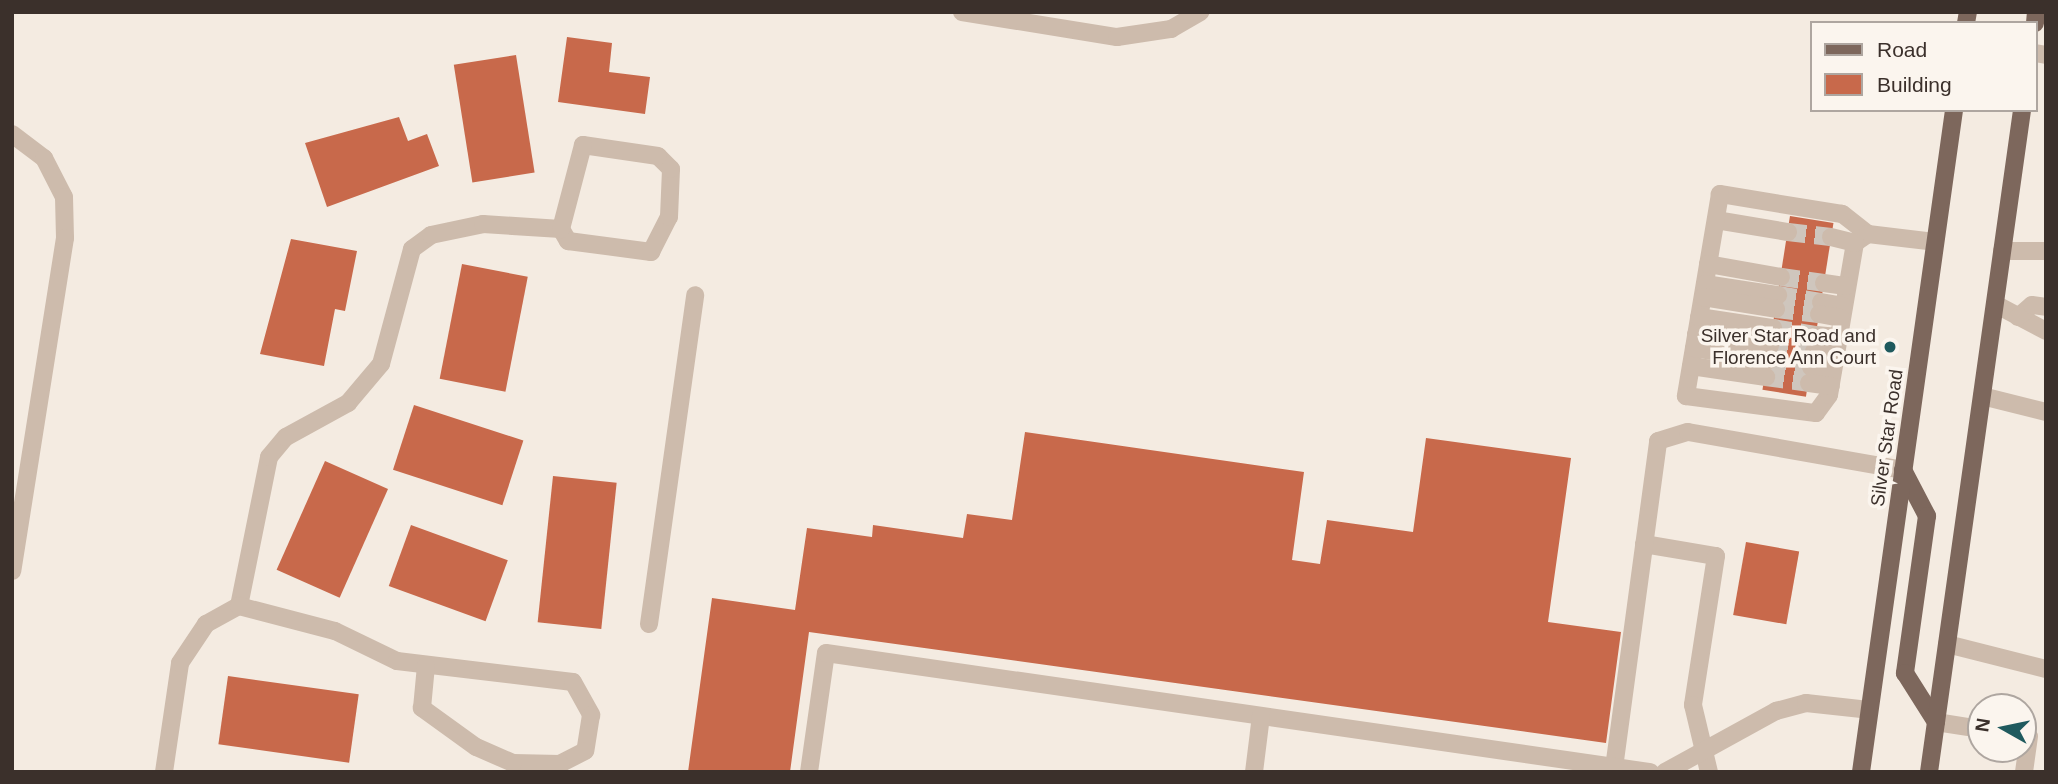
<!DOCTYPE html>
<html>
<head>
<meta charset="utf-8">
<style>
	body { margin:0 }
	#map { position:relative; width:2058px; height:784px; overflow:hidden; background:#f4ebe1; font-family:Arial,sans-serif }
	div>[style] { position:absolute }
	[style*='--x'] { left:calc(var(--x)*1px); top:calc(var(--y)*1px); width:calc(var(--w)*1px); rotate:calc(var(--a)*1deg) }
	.building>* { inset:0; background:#c8694b; transform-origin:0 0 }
	.minor-tunnel>* { height:18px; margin-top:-9px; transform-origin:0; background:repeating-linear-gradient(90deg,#cfc6bd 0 18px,transparent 0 27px) }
	.minor>* { height:18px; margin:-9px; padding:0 9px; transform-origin:9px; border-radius:9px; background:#cdbbac }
	.major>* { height:18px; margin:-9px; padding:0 9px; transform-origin:9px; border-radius:9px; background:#7d675c }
	.dots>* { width:19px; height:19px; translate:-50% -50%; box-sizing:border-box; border:4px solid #fbf5ee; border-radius:50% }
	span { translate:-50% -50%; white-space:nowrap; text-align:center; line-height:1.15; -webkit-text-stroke:7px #fbf5ee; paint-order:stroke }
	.poi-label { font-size:19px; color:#3b302b }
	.right { translate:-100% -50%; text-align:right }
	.street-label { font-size:19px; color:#3b302b }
	.frame { position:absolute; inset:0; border:14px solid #3b302b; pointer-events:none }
	.legend { position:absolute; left:1810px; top:21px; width:228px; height:91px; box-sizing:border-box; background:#fbf5ee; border:2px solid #aea6a0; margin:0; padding:9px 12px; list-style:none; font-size:21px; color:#3b302b }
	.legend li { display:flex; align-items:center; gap:14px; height:35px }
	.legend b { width:35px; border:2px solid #aea6a0 }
	.north { position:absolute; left:1967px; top:693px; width:70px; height:70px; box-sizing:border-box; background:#fbf5ee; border:2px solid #aea6a0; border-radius:50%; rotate:279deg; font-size:19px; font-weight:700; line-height:28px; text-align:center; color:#3b302b }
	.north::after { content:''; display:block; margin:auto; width:24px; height:32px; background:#1f5a5e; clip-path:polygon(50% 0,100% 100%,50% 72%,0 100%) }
</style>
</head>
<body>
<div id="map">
	<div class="building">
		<div style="clip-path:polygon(567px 37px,612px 43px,609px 72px,650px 77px,645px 114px,558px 102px)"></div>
		<div style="left:516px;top:55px;width:119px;height:63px;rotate:81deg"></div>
		<div style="clip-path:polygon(399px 117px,408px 141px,427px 134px,439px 166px,327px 207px,305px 143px)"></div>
		<div style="left:1790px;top:216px;width:44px;height:176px;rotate:9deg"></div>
		<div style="clip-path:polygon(291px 239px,357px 251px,345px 311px,335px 309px,324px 366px,260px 354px)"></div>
		<div style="left:462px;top:264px;width:67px;height:117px;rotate:11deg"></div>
		<div style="left:414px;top:405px;width:115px;height:68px;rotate:18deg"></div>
		<div style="clip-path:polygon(1025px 432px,1304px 472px,1292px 560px,1320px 564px,1327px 520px,1413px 532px,1426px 438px,1571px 458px,1548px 622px,1621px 632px,1606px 743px,809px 632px,790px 772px,688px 772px,712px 598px,795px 610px,807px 528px,872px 537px,873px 525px,963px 538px,967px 514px,1012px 520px)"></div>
		<div style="left:325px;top:461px;width:69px;height:119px;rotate:24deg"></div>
		<div style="left:553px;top:476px;width:64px;height:147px;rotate:6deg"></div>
		<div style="left:411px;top:525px;width:103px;height:65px;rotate:20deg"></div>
		<div style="left:1746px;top:542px;width:54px;height:74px;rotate:10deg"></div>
		<div style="left:228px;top:676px;width:132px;height:69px;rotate:8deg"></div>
	</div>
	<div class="minor-tunnel">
		<div style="--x:1788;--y:232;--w:43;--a:6.6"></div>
		<div style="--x:1781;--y:277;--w:43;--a:7.9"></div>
		<div style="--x:1778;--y:295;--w:44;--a:9.2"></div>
		<div style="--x:1776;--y:309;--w:43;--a:6.6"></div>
		<div style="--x:1773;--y:328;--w:44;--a:9.2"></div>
		<div style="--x:1770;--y:345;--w:44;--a:7.8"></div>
		<div style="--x:1769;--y:360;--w:43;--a:9.5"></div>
		<div style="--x:1766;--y:377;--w:43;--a:7.9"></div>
	</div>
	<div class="minor">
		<div style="--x:962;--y:12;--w:157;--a:9.2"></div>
		<div style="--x:1117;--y:37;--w:55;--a:-8.4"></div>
		<div style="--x:1171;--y:29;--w:34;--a:-30"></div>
		<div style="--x:2035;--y:53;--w:11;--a:10"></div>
		<div style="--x:12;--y:134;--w:40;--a:37"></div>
		<div style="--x:44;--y:158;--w:44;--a:62.9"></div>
		<div style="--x:64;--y:197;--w:41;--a:88.6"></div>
		<div style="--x:65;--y:238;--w:337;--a:99"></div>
		<div style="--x:1716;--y:220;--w:73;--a:9.5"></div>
		<div style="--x:1868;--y:234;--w:33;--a:-142"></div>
		<div style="--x:1842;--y:214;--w:124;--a:-170.7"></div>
		<div style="--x:1720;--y:194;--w:205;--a:99.6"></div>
		<div style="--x:1686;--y:396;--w:131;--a:7.5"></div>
		<div style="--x:1816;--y:413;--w:22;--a:-54"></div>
		<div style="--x:1829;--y:395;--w:154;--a:-80.3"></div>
		<div style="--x:1855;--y:243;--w:16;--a:-35"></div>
		<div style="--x:1868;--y:234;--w:67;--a:6.8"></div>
		<div style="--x:1831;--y:237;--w:25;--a:14"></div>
		<div style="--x:2002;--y:251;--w:44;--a:0"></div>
		<div style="--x:1708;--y:264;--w:74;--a:10.1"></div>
		<div style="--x:1824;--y:283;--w:22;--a:8"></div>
		<div style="--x:1705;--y:284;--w:74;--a:8.6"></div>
		<div style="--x:1703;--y:297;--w:74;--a:9.3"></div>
		<div style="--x:1821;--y:302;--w:22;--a:10"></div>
		<div style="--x:1995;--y:304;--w:58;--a:27.9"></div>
		<div style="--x:1819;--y:314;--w:22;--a:10"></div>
		<div style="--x:1699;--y:317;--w:75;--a:8.5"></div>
		<div style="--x:2018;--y:317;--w:18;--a:-41"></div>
		<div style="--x:2032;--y:305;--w:14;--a:8"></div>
		<div style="--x:1696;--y:334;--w:75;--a:8.5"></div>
		<div style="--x:1816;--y:335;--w:22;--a:5"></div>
		<div style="--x:1694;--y:348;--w:76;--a:9.1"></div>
		<div style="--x:1814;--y:351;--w:22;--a:10"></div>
		<div style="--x:1691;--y:366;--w:76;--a:8.3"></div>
		<div style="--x:1811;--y:367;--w:22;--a:10"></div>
		<div style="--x:1809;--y:383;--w:22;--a:8"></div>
		<div style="--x:1982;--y:396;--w:66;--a:14"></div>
		<div style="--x:1644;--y:544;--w:73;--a:9.5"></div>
		<div style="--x:1716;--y:556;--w:151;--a:98.8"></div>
		<div style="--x:1693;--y:705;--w:69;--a:76.6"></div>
		<div style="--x:239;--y:606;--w:152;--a:-78.6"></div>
		<div style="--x:269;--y:457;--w:26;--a:-50"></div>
		<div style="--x:286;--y:437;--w:71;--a:-28.7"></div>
		<div style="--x:348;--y:403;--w:51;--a:-49.8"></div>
		<div style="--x:381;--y:364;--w:119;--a:-74.9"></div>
		<div style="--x:412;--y:249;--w:24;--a:-36"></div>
		<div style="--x:431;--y:235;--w:53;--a:-11.9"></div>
		<div style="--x:483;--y:224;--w:78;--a:3.7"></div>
		<div style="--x:561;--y:229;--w:14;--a:60"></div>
		<div style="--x:568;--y:241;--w:84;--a:7.5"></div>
		<div style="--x:651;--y:252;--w:39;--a:-63"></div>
		<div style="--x:669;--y:217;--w:48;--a:-87.6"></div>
		<div style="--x:671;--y:169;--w:18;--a:-135"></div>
		<div style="--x:658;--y:156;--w:76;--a:-171.7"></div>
		<div style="--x:583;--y:145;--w:87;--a:104.7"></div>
		<div style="--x:649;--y:624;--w:332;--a:-82"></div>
		<div style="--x:1947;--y:644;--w:102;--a:14.2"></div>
		<div style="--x:1936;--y:722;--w:46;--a:8.8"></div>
		<div style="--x:1614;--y:768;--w:330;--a:-82.3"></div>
		<div style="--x:1658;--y:441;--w:31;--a:-17"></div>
		<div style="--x:1688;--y:432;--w:218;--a:10"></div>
		<div style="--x:164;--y:772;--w:110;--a:-81.6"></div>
		<div style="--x:180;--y:663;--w:47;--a:-56.3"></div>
		<div style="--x:206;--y:624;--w:38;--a:-29"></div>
		<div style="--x:239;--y:606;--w:99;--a:14.6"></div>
		<div style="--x:335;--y:631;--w:69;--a:25.8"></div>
		<div style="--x:397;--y:661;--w:177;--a:6.8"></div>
		<div style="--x:573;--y:682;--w:38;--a:61"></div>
		<div style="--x:591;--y:715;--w:36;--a:99"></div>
		<div style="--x:585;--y:751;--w:28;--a:153"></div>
		<div style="--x:560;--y:764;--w:47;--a:-178.8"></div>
		<div style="--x:513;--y:763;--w:40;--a:-156.6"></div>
		<div style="--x:476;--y:747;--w:67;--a:-144.2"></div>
		<div style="--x:422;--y:708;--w:42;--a:-84.6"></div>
		<div style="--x:809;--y:772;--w:120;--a:-81.9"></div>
		<div style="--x:826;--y:653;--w:833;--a:8.22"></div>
		<div style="--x:1254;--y:772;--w:56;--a:-82.9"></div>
		<div style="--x:1665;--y:772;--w:127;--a:-28.8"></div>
		<div style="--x:1776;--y:711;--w:31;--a:-15"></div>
		<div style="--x:1806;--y:703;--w:63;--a:6.3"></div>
		<div style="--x:2024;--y:772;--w:36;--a:-82"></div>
	</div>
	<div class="major">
		<div style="--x:1966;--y:23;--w:11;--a:-80"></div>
		<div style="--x:2035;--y:23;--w:11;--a:-85"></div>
		<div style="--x:1903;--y:470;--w:52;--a:62.4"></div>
		<div style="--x:1927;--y:516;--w:159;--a:98"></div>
		<div style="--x:1905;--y:673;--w:58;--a:57.7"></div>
		<div style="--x:1861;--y:772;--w:669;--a:-82"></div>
		<div style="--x:1929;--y:772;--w:669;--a:-82"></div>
	</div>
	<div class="dots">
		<div style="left:1890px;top:347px;background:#1f5a5e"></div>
	</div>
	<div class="poi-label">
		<span class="right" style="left:1876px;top:347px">Silver Star Road and<br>Florence Ann Court</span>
	</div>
	<div class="street-label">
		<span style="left:1887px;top:438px;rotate:-82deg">Silver Star Road</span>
	</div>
	<div class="frame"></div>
	<ul class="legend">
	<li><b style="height:9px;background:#7d675c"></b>Road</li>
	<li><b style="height:19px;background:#c8694b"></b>Building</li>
	</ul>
	<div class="north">N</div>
</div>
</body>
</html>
